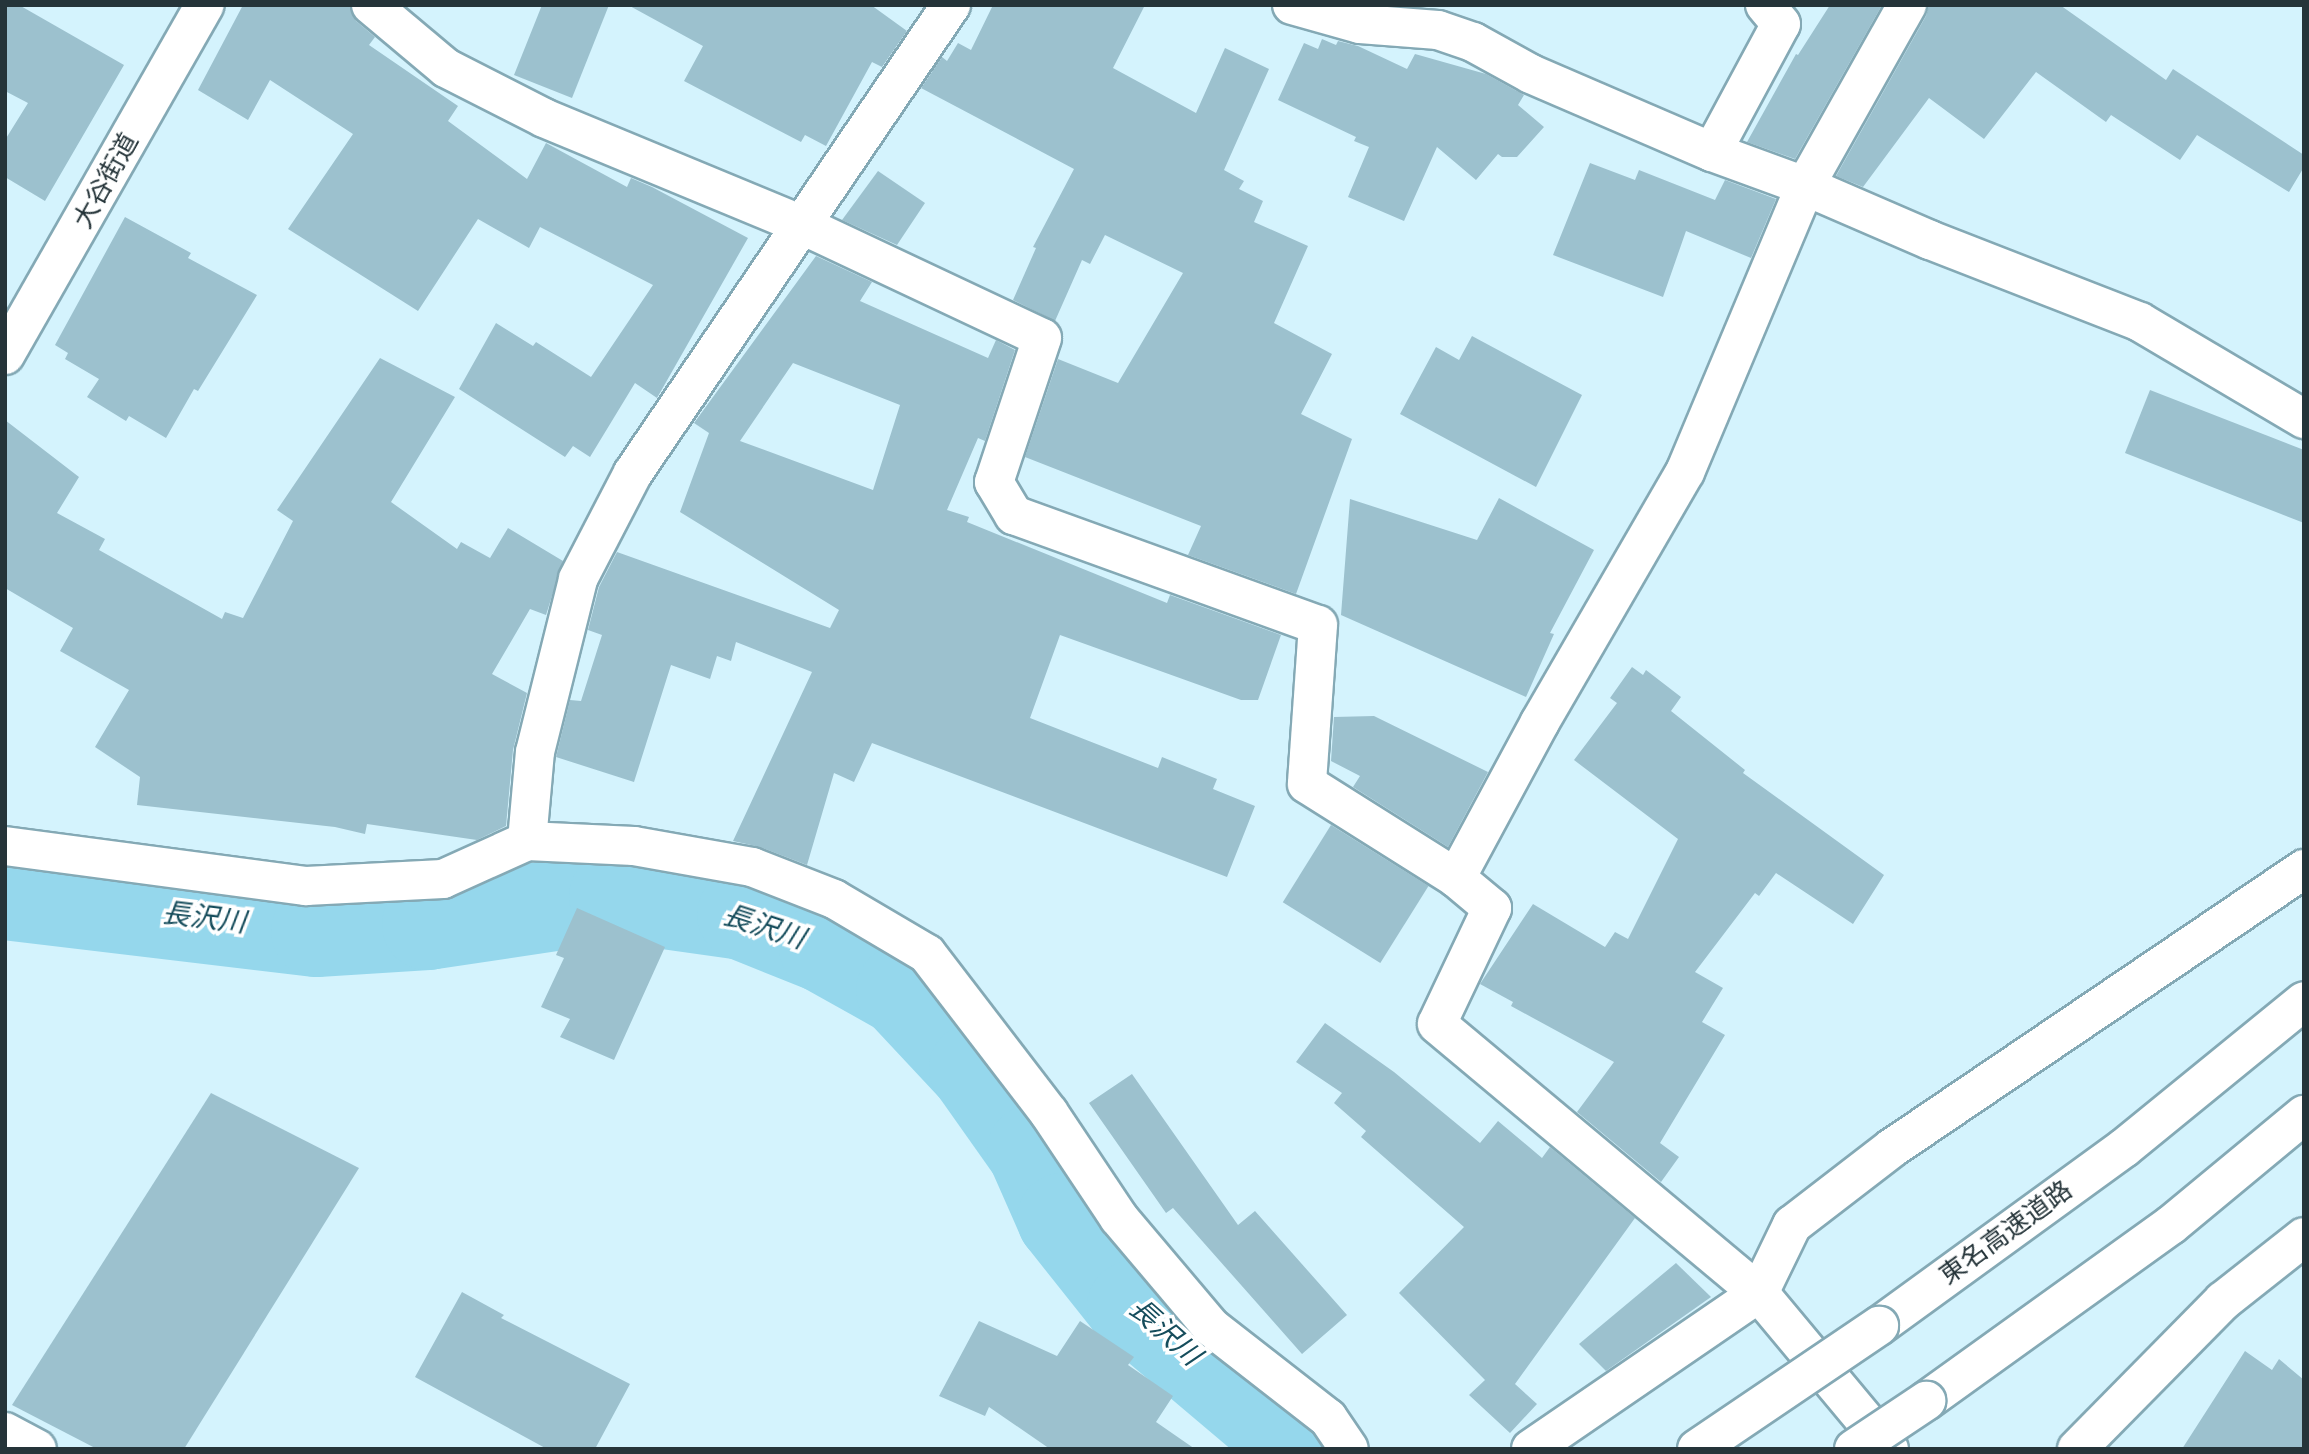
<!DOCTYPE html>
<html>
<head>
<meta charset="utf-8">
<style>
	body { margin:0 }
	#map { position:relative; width:2309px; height:1454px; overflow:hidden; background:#d4f3fd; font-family:Karla,"Noto Sans JP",sans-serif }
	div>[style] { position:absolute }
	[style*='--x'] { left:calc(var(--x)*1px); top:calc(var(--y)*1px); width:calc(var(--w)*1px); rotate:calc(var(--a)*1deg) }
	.river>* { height:91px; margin:-45.5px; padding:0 45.5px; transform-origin:45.5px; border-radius:45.5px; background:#95d7ec }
	.building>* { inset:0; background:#9cc1ce; transform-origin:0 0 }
	.roads { filter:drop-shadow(2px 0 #84a9b5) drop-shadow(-2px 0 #84a9b5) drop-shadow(0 2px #84a9b5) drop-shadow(0 -2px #84a9b5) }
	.street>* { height:38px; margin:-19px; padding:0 19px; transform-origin:19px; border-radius:19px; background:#fff }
	.primary>* { height:38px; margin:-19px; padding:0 19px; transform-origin:19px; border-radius:19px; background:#fff }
	.highway>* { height:38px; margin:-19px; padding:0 19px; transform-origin:19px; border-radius:19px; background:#fff }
	.bridges { filter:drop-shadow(2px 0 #84a9b5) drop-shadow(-2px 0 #84a9b5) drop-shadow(0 2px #84a9b5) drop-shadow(0 -2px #84a9b5) }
	.highway-bridge>* { height:38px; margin:-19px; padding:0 19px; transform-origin:19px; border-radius:19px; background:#fff }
	span { translate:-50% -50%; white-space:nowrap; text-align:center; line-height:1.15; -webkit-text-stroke:7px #fff; paint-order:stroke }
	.street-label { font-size:26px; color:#253439 }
	.water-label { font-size:28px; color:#164d5c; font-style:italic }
	.frame { position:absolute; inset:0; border:7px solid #253439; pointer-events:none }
</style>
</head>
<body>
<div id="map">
	<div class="river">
		<div style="--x:5;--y:894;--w:313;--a:6.8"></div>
		<div style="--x:316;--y:931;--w:111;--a:-3.6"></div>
		<div style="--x:427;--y:924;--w:189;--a:-8.5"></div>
		<div style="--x:614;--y:896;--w:129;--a:8"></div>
		<div style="--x:742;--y:914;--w:88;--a:21.9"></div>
		<div style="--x:824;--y:947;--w:88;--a:29.2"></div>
		<div style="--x:901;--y:990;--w:107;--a:46.9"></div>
		<div style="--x:974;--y:1068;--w:100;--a:54.7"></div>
		<div style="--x:1032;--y:1150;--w:74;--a:66.2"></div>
		<div style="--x:1062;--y:1218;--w:112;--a:51.5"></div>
		<div style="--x:1132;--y:1306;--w:221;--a:40.2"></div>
	</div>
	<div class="building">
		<div style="clip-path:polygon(5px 5px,19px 5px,124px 65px,45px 201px,5px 177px,5px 140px,28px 103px,5px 91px)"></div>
		<div style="clip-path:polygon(243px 5px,350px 5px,356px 21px,375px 37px,369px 45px,458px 106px,448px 121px,527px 179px,546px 143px,627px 187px,631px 178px,652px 187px,748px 238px,657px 398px,635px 383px,590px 457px,573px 446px,565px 457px,459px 389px,496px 323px,533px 346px,536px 342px,591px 377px,653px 285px,540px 227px,529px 248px,478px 219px,418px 311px,288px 229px,353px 134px,270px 80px,248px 120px,198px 90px)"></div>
		<div style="clip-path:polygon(542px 5px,609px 5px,572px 98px,514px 75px)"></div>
		<div style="clip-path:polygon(628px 5px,871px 5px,907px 31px,882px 67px,872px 62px,826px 146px,805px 135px,801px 142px,684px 81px,703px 46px)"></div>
		<div style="clip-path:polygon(993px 5px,1145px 5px,1113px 68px,1196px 113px,1225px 48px,1269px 69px,1224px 170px,1244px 181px,1239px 189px,1263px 201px,1254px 222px,1308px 246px,1274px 323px,1332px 354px,1301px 414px,1352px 439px,1296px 594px,1188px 555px,1201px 526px,1025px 457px,1058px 359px,1118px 383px,1183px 273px,1105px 235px,1090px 264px,1082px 260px,1055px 321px,1013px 300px,1036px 248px,1033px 247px,1074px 169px,921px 88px,942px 57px,947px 61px,958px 43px,971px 50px)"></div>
		<div style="clip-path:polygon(1830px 5px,1882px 5px,1795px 159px,1747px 142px,1796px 54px,1798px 55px)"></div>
		<div style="clip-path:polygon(1929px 5px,2060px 5px,2166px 80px,2173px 69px,2304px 155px,2304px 167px,2289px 192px,2197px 135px,2180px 160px,2111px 115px,2106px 122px,2036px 72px,1984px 139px,1929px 98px,1863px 187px,1836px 176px,1926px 16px)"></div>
		<div style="clip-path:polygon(1322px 39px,1336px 45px,1338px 41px,1358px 46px,1407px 69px,1415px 54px,1486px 74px,1524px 95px,1518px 105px,1544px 127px,1517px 157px,1502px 157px,1498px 154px,1476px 180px,1437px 147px,1404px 221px,1348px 197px,1369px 147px,1354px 141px,1356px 137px,1278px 100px,1304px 43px,1318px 49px)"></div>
		<div style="clip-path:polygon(1590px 163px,1635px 180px,1639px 170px,1715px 200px,1725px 180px,1776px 199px,1751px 258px,1686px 231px,1663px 297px,1553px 255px)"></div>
		<div style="clip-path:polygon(878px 171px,925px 203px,897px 245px,842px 220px)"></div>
		<div style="clip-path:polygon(125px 217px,191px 253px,188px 258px,257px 295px,198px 391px,194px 389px,166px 438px,129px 416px,126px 421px,87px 397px,99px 379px,65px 359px,68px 353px,55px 345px)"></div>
		<div style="clip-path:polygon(evenodd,816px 256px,872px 282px,860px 301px,988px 358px,996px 340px,1015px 350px,985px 441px,978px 438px,947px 510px,969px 517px,967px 522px,1167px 603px,1170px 595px,1281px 635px,1258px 700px,1241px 700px,1060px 635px,1030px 718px,1158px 768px,1162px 757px,1217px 779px,1213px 789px,1255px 806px,1227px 877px,872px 743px,854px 782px,834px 773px,807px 865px,760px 847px,733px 841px,812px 672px,736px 642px,731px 661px,717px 656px,710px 679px,671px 665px,634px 782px,556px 757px,570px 700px,581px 701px,602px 635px,588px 630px,599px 587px,617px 552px,830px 628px,839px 610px,680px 512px,709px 433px,694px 423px,816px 256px,793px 363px,900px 405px,873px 490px,740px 441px,793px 363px)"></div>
		<div style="clip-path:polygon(1472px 336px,1582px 395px,1536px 487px,1400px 414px,1436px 347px,1459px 360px)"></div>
		<div style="clip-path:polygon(380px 358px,455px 397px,391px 502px,457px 549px,461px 542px,490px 558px,508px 528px,563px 561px,546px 615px,530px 609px,492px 674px,527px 693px,513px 750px,506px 826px,477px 840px,367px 824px,365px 834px,335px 827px,137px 805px,140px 777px,95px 747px,129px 690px,60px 651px,73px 628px,5px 588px,5px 420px,79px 477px,57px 513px,105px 539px,99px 550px,222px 619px,225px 612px,243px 618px,293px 521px,277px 510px)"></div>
		<div style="clip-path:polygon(2150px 390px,2304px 450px,2304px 523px,2125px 453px)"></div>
		<div style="clip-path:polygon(1499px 498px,1594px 550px,1550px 633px,1554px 634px,1526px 697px,1341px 615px,1350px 499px,1477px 540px)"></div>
		<div style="clip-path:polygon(1632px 667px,1643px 675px,1646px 670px,1681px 697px,1671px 711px,1745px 770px,1743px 773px,1884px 875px,1853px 924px,1776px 873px,1759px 896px,1755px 893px,1695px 972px,1723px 988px,1702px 1022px,1725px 1035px,1660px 1143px,1679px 1157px,1661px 1182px,1577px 1112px,1614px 1062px,1511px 1006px,1513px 1002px,1480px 984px,1533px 904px,1605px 947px,1615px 932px,1628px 939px,1678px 839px,1574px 760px,1617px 703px,1610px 698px)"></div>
		<div style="clip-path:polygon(1374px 716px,1488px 772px,1448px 847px,1353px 787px,1360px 776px,1331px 761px,1334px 717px)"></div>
		<div style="left:1331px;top:825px;width:115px;height:91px;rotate:32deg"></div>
		<div style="clip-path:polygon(577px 908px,665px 947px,614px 1060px,560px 1037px,570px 1019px,541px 1007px,564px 958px,556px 955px)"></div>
		<div style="clip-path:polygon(1325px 1023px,1394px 1072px,1480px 1143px,1498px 1121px,1542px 1158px,1550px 1147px,1635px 1218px,1515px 1384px,1537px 1404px,1510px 1433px,1469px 1395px,1485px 1380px,1399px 1293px,1464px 1227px,1361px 1137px,1366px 1131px,1334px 1103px,1342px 1093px,1296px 1062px)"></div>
		<div style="clip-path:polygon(1132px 1074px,1238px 1225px,1255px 1211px,1347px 1315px,1302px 1354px,1173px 1208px,1166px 1213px,1089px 1103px)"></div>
		<div style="clip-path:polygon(211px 1093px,359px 1168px,184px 1449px,97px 1449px,12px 1405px)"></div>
		<div style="clip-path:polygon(1676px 1263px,1711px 1297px,1606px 1371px,1579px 1344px)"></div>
		<div style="clip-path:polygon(462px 1292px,504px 1315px,501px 1318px,630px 1384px,595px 1449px,547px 1449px,415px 1377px)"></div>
		<div style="clip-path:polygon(979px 1321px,1057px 1356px,1080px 1321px,1134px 1357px,1128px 1365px,1173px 1396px,1156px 1422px,1195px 1449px,1050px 1449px,989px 1407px,985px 1416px,939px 1396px)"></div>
		<div style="clip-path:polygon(2245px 1351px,2272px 1370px,2279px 1359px,2304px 1380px,2304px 1449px,2182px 1449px)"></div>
	</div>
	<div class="roads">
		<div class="street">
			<div style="--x:371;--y:5;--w:98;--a:40"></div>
			<div style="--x:446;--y:68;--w:110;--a:27"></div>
			<div style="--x:544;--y:118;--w:279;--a:22.5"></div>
			<div style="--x:802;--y:225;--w:265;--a:25.2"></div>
			<div style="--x:1042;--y:338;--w:152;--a:108.4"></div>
			<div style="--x:994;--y:482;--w:39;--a:59"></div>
			<div style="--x:1014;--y:515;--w:323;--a:19.9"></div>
			<div style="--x:1318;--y:625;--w:159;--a:94"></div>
			<div style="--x:1307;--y:784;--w:176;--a:32.2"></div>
			<div style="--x:1456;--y:878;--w:47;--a:39.8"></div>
			<div style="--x:1492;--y:908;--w:128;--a:115.4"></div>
			<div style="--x:1437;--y:1024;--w:420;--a:39.9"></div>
			<div style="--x:1759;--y:1293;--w:203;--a:50.2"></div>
			<div style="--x:1292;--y:5;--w:71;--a:15.6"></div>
			<div style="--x:1360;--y:24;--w:78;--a:4.4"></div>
			<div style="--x:1438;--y:30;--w:37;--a:19"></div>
			<div style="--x:1473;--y:42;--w:66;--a:28.9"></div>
			<div style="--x:1531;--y:74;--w:197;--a:23.3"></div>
			<div style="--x:1712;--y:152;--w:99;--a:20.1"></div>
			<div style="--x:1805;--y:186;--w:136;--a:23.4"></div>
			<div style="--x:1930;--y:240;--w:225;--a:21.3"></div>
			<div style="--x:2140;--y:322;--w:191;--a:30.6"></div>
			<div style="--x:1712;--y:152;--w:145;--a:-61.7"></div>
			<div style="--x:1781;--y:24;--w:25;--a:-130"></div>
			<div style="--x:527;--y:841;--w:89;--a:-84.9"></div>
			<div style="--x:535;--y:752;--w:178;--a:-76"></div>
			<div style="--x:578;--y:579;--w:119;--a:-62.6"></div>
			<div style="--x:633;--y:473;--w:566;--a:-55.8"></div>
			<div style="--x:5;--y:846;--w:304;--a:7.6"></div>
			<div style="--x:306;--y:886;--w:137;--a:-2.9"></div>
			<div style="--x:443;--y:879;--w:92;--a:-24.3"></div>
			<div style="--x:527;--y:841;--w:107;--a:2.7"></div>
			<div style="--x:634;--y:846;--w:120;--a:10.1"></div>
			<div style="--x:752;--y:867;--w:88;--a:21.3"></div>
			<div style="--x:834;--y:899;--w:108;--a:30.6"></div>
			<div style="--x:927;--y:954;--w:200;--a:52.5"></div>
			<div style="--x:1049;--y:1113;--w:126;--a:56.3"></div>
			<div style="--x:1119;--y:1218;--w:143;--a:49.8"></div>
			<div style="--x:1211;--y:1327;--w:148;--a:37.9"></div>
			<div style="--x:1328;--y:1418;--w:37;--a:56"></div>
			<div style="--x:1456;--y:878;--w:177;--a:-61.7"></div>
			<div style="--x:1540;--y:722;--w:289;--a:-59.9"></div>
			<div style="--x:1685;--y:472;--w:310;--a:-67.2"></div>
			<div style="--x:1805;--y:186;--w:208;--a:-60.6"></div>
			<div style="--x:5;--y:1432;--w:36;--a:28"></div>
			<div style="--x:1531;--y:1449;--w:276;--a:-34.4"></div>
			<div style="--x:1759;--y:1293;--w:76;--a:-64.1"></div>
			<div style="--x:1792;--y:1225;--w:126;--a:-37.6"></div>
			<div style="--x:1892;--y:1148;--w:498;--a:-34.1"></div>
			<div style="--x:2077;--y:1449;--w:208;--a:-45.4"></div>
			<div style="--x:2223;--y:1301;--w:103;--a:-38.3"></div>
		</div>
		<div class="primary">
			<div style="--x:5;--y:355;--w:403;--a:-60.3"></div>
		</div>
		<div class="highway">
			<div style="--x:1879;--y:1326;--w:303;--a:-36"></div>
			<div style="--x:2124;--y:1148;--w:232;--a:-39.2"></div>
			<div style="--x:1926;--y:1401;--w:302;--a:-35.7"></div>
			<div style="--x:2171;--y:1225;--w:173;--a:-39.6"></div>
		</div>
	</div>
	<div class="bridges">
		<div class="highway-bridge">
			<div style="--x:1697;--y:1449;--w:220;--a:-34.1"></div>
			<div style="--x:1854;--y:1449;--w:87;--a:-33.7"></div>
		</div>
	</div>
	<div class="street-label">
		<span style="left:106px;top:181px;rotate:-61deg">大谷街道</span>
		<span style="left:2006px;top:1233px;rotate:-36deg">東名高速道路</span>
	</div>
	<div class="water-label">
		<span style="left:204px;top:918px;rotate:7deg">長沢川</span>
		<span style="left:764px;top:927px;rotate:18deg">長沢川</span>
		<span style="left:1165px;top:1332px;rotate:42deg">長沢川</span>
	</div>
	<div class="frame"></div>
</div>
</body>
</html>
